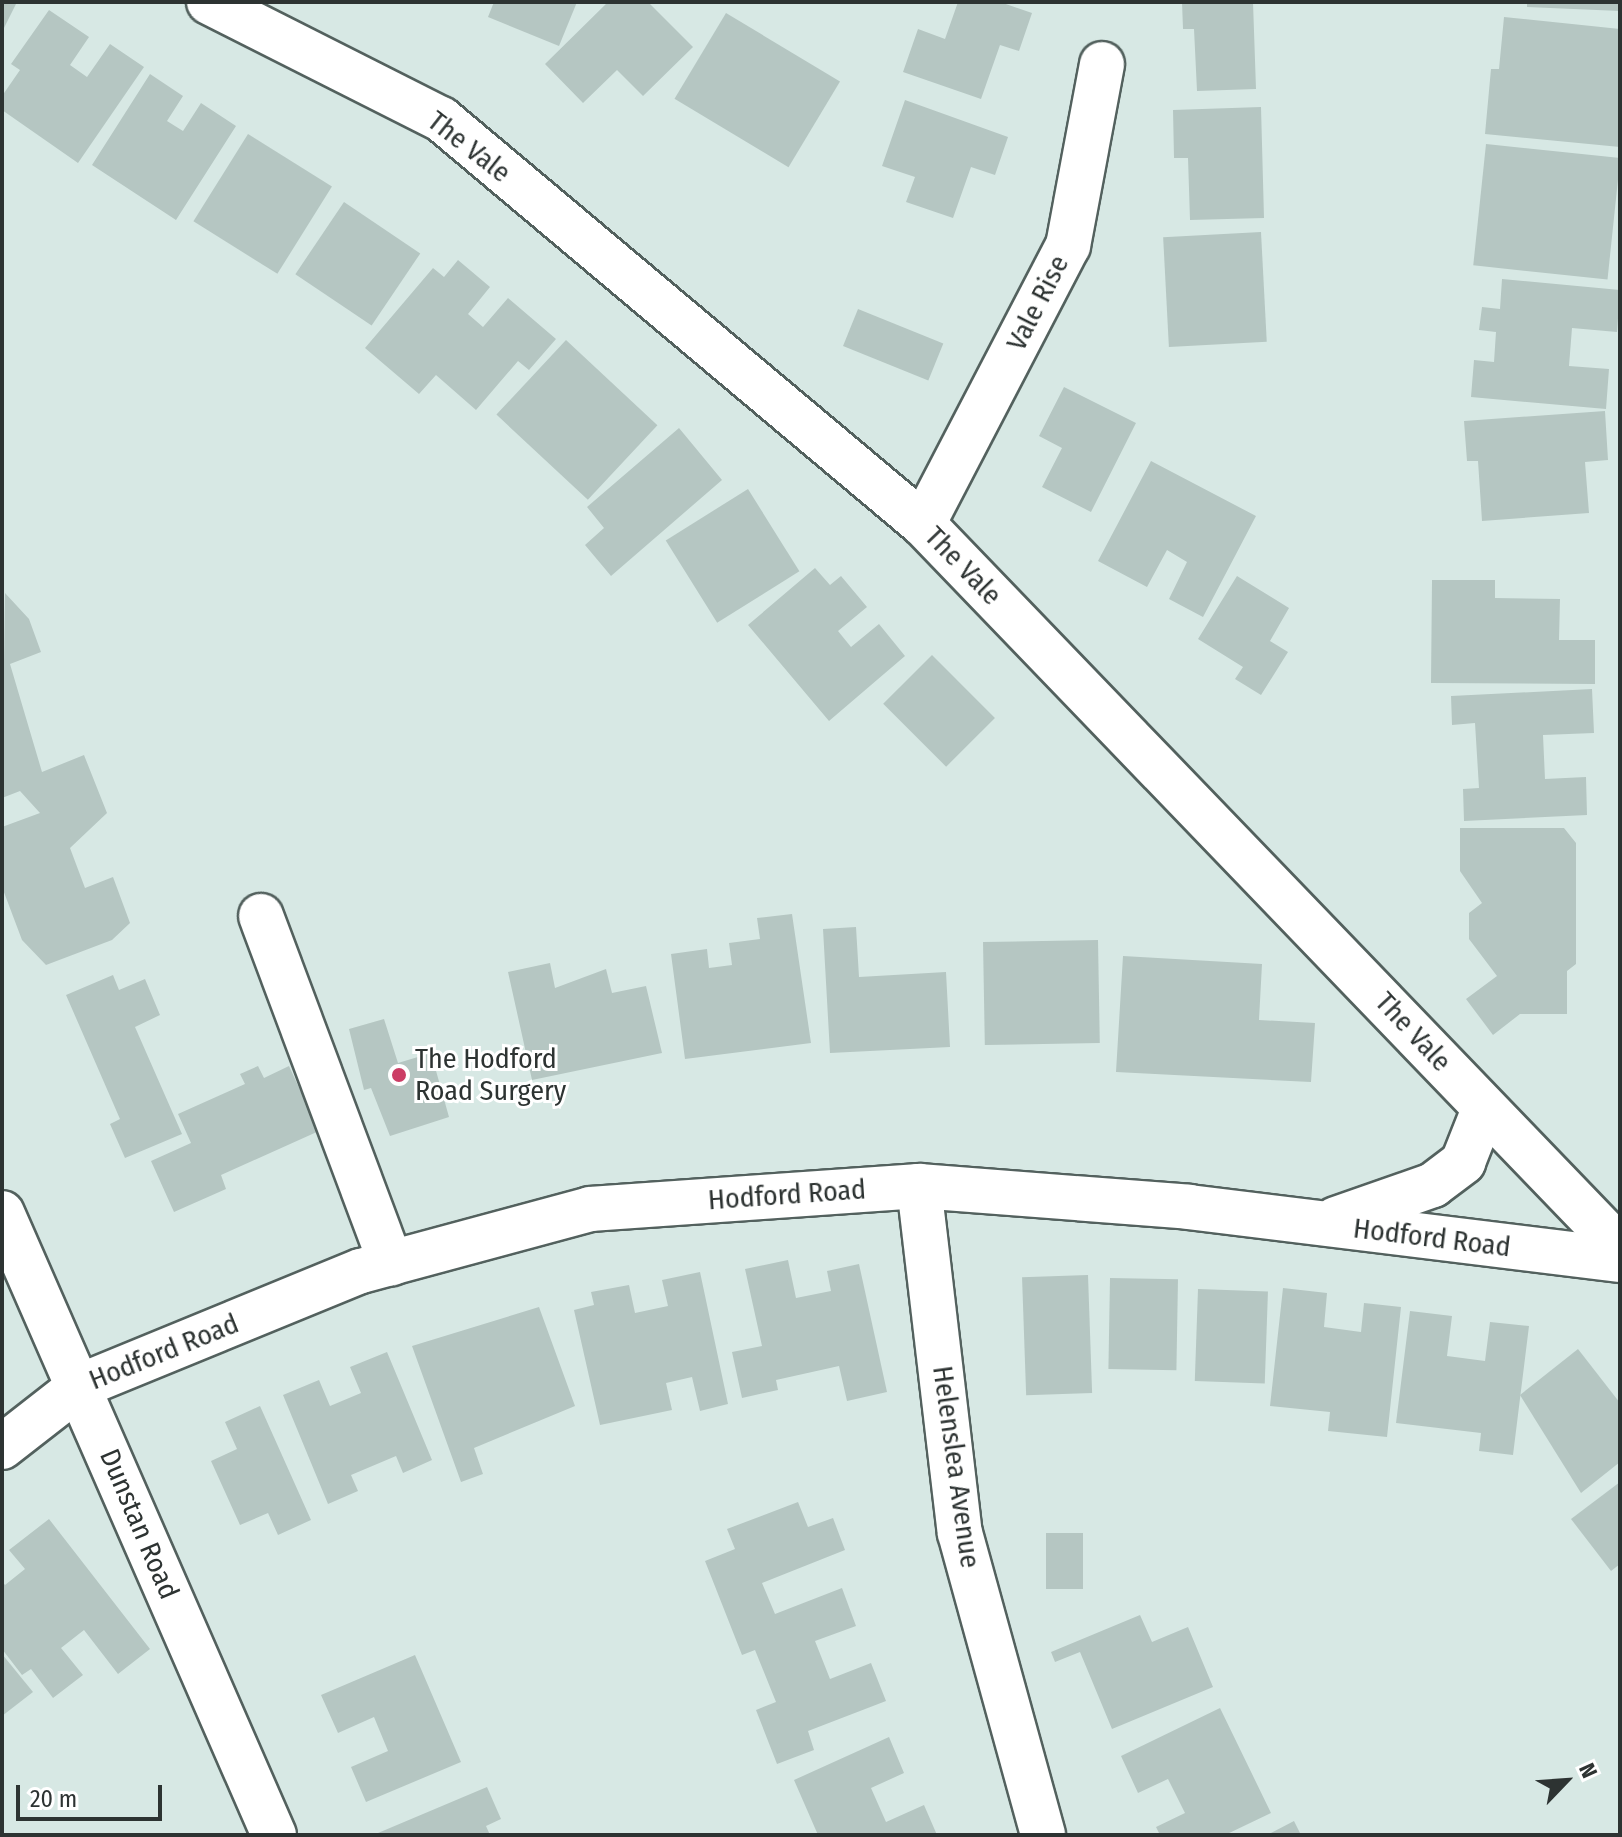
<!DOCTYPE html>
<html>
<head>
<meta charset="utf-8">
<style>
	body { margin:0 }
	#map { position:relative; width:1622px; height:1837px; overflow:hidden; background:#d7e8e4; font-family:"Fira Sans Condensed",sans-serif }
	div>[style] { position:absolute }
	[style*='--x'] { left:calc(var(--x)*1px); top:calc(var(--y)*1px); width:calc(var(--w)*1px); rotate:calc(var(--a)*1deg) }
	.building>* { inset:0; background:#b5c6c2; transform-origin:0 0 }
	.roads { filter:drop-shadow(2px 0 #53615e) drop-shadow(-2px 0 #53615e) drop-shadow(0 2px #53615e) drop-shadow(0 -2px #53615e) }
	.minor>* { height:44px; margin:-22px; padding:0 22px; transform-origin:22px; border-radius:22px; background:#fff }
	.dots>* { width:22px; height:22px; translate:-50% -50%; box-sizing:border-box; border:4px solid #fff; border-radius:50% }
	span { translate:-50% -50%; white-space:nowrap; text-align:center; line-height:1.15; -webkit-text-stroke:6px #fff; paint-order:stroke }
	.street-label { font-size:28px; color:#2d3332 }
	.poi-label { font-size:28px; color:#2d3332 }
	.left { translate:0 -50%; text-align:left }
	.frame { position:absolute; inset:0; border:4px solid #2d3332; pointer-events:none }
	.north { position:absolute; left:1526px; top:1741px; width:80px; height:80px; -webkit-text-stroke:6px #fff; paint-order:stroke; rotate:65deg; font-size:22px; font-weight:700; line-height:32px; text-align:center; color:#2d3332 }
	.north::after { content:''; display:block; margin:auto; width:28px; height:36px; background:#2d3332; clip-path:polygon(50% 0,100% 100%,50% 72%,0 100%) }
	.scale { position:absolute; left:16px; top:1785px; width:146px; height:36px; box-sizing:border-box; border:4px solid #2d3332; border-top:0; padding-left:10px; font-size:24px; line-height:28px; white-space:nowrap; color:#2d3332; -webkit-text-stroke:6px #fff; paint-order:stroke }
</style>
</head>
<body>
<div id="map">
	<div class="building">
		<div style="clip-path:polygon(2px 2px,17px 2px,2px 32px)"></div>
		<div style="clip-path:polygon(494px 2px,577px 2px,559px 46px,488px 17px)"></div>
		<div style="clip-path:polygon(608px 2px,648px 2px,693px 47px,643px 96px,617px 70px,583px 103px,545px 64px)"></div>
		<div style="clip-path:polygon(958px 2px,1000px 2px,1032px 13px,1019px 51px,1000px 45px,981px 99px,903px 72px,918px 29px,945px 39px)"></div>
		<div style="clip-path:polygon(1182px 2px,1253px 2px,1256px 89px,1197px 91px,1194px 29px,1183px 29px)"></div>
		<div style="clip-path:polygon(1527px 2px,1620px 2px,1620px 11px,1527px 7px)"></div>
		<div style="clip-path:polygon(49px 10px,89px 37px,70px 65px,87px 77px,110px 44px,144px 67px,78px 163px,2px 110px,2px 96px,20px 70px,11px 64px)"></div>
		<div style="left:726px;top:13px;width:133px;height:100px;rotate:31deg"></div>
		<div style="clip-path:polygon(1504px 17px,1620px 29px,1620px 147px,1485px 134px,1491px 69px,1499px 69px)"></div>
		<div style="clip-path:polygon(150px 74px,183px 96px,167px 121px,183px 131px,201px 103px,236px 126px,176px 220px,92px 165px)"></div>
		<div style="clip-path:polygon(905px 100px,1008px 137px,995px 175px,971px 167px,953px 218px,906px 202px,915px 177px,882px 166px)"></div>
		<div style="clip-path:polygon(1261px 107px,1264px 218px,1190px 220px,1188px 158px,1174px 158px,1173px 110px)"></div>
		<div style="left:248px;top:134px;width:99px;height:103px;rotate:32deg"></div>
		<div style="left:1486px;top:144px;width:135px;height:122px;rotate:6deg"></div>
		<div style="left:344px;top:202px;width:92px;height:87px;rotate:34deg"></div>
		<div style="left:1261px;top:232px;width:110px;height:98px;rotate:87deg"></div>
		<div style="clip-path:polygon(458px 260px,490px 287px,468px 314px,483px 327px,508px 298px,556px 339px,529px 370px,518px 361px,476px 410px,436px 375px,419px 394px,365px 348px,433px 268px,444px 277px)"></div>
		<div style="clip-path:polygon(1502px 279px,1620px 290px,1617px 332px,1572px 328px,1569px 366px,1609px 369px,1606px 409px,1471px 397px,1474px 360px,1494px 362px,1496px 332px,1479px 330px,1482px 307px,1500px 309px)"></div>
		<div style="left:858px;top:309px;width:92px;height:40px;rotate:22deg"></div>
		<div style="left:566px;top:340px;width:125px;height:102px;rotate:43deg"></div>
		<div style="clip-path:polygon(1064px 387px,1136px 423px,1091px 512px,1042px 487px,1062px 448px,1039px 436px)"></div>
		<div style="clip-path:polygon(1605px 411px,1608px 460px,1585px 462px,1589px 513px,1482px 521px,1478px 461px,1467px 461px,1464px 421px)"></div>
		<div style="clip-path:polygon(679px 428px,722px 480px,611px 576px,585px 545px,604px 528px,587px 507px)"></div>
		<div style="clip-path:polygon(1151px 461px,1256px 516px,1203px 617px,1169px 599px,1187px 562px,1167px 550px,1147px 587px,1098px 561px)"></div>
		<div style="left:748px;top:489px;width:97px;height:97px;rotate:58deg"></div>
		<div style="clip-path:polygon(815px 568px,830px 585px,841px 576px,867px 607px,838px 631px,851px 647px,879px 624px,905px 656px,829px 721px,748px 625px)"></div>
		<div style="clip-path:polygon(1237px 576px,1289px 608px,1270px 641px,1288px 652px,1261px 695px,1235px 679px,1243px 667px,1198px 639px)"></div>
		<div style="clip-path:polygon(1432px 580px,1495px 580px,1495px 598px,1560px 599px,1559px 640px,1595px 640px,1595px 684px,1431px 683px)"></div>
		<div style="clip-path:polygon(5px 593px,29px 619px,41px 652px,10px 664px,42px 772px,84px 755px,107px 813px,70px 848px,85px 888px,113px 877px,130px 923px,112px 940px,46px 965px,22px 940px,2px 887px,2px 827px,40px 813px,20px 791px,2px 798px)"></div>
		<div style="left:932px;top:655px;width:89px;height:69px;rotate:45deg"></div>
		<div style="clip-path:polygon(1592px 689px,1594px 733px,1543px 735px,1545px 779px,1586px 777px,1587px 815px,1464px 821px,1463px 789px,1479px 788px,1475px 723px,1452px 725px,1451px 696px)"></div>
		<div style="clip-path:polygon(1460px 828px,1564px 828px,1576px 843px,1576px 964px,1567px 971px,1567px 1014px,1520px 1014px,1493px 1035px,1466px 999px,1497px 976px,1469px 939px,1469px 913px,1482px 903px,1460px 871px)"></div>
		<div style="clip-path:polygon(792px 914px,811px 1043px,685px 1059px,671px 954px,707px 949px,709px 968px,732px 965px,729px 943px,760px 939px,757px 918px)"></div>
		<div style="clip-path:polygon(856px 927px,859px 977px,946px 972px,950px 1047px,830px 1053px,823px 929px)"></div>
		<div style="left:1098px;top:940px;width:103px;height:115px;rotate:89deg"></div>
		<div style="clip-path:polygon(1123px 956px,1262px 964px,1259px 1020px,1315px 1023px,1311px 1082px,1116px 1072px)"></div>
		<div style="clip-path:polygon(550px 963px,555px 988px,606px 969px,612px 993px,646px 986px,662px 1053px,532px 1080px,508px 972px)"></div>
		<div style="clip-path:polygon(113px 975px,119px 990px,145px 979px,160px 1015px,135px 1027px,182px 1134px,125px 1158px,110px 1124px,120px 1119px,66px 995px)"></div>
		<div style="clip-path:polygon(384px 1019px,398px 1063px,431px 1053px,449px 1117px,390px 1136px,371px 1088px,364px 1090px,349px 1029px)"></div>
		<div style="clip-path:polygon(258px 1066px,264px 1078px,289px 1066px,319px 1131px,221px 1175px,226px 1189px,174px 1212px,151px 1161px,191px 1143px,178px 1114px,245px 1084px,240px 1074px)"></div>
		<div style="clip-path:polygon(788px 1260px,796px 1298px,831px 1291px,827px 1271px,859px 1264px,887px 1392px,847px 1401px,839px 1366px,776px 1380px,778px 1390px,742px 1398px,732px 1352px,762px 1346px,745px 1269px)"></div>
		<div style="clip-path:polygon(700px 1272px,728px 1404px,700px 1411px,692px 1377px,666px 1383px,672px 1410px,600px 1425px,574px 1310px,594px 1305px,591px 1292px,629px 1285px,635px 1313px,668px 1306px,662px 1280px)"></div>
		<div style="left:1088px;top:1275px;width:118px;height:66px;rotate:88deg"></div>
		<div style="left:1110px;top:1278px;width:68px;height:91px;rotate:1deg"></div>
		<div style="clip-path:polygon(1283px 1288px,1327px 1293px,1324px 1327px,1361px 1332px,1364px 1303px,1401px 1307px,1387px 1437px,1328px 1431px,1330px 1412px,1270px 1406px)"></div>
		<div style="left:1198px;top:1289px;width:70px;height:92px;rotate:2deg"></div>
		<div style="clip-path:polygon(539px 1307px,575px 1406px,474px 1448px,483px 1474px,461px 1482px,412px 1346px)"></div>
		<div style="clip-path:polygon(1410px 1311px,1452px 1316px,1447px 1356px,1485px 1361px,1490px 1322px,1529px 1326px,1513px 1455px,1479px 1451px,1481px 1433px,1396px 1423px)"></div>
		<div style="clip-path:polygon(1578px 1349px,1620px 1403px,1620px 1462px,1581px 1493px,1520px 1395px)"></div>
		<div style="clip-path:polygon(387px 1352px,432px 1460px,403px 1473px,396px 1456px,351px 1475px,358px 1491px,328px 1504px,283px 1395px,319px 1380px,330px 1406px,361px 1393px,350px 1367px)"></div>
		<div style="clip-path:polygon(260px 1406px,311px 1520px,278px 1535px,268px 1513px,240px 1525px,211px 1461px,237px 1449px,225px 1422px)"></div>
		<div style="clip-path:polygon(1620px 1482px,1620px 1564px,1611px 1571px,1571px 1519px)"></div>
		<div style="clip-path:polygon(798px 1502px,808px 1527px,833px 1518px,845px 1550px,762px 1583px,775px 1614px,842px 1588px,856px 1626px,815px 1641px,830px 1679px,871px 1663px,886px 1701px,808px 1731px,814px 1750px,777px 1764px,756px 1710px,776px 1702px,755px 1650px,742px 1655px,705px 1561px,735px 1549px,727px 1529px)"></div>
		<div style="clip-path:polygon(49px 1519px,150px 1649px,118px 1674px,84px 1630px,61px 1648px,83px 1675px,53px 1698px,31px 1669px,22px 1675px,2px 1649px,2px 1581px,5px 1585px,25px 1569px,9px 1550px)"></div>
		<div style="left:1046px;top:1533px;width:37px;height:56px"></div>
		<div style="clip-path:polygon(1140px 1615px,1152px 1642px,1188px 1627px,1213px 1687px,1112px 1729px,1080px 1652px,1055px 1662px,1051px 1652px)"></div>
		<div style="clip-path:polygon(2px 1654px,33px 1692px,2px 1716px)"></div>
		<div style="clip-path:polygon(415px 1655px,461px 1762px,366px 1802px,351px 1767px,388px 1751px,374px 1717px,338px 1733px,321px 1695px)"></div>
		<div style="clip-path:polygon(1220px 1708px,1271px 1813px,1225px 1835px,1160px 1835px,1156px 1827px,1185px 1813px,1168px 1779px,1138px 1793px,1121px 1756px)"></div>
		<div style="clip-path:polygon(889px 1737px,904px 1773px,871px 1788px,886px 1822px,924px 1805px,937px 1835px,818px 1835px,794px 1780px)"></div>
		<div style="clip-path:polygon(487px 1787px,501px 1819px,486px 1826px,490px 1835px,378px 1833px)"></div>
		<div style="clip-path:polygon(1294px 1821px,1301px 1835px,1267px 1835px)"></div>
	</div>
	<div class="roads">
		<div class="minor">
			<div style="--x:209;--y:2;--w:260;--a:26.8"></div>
			<div style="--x:441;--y:119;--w:630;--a:40.04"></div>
			<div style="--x:923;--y:524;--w:1005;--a:46.09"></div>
			<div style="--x:923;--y:524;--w:314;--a:-62.5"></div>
			<div style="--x:1068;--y:246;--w:185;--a:-79.4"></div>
			<div style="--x:261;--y:916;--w:371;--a:69.5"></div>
			<div style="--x:919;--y:1186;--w:349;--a:83.3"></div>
			<div style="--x:960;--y:1533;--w:313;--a:74.6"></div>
			<div style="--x:2;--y:1213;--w:679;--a:66.38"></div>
			<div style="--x:1336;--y:1219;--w:103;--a:-19.3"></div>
			<div style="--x:1433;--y:1185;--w:38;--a:-37"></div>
			<div style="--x:1463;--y:1162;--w:57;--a:-68.4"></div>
			<div style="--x:2;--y:1447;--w:99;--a:-38"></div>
			<div style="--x:80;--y:1386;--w:304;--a:-22.3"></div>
			<div style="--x:361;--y:1271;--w:237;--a:-15.1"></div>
			<div style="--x:590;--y:1209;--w:330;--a:-4"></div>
			<div style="--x:919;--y:1186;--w:271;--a:4.4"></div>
			<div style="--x:1189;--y:1207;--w:434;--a:7"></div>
		</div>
	</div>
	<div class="dots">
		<div style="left:399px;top:1075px;background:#cc3d65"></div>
	</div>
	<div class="street-label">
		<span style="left:469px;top:147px;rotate:38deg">The Vale</span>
		<span style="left:1038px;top:303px;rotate:-63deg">Vale Rise</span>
		<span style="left:963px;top:566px;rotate:46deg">The Vale</span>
		<span style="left:1413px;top:1032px;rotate:47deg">The Vale</span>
		<span style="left:787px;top:1195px;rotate:-4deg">Hodford Road</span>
		<span style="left:1432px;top:1238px;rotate:7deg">Hodford Road</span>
		<span style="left:164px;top:1352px;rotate:-22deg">Hodford Road</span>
		<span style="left:956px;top:1467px;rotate:82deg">Helenslea Avenue</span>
		<span style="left:139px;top:1524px;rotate:67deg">Dunstan Road</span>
	</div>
	<div class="poi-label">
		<span class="left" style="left:415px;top:1075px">The Hodford<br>Road Surgery</span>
	</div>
	<div class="frame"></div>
	<div class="north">N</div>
	<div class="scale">20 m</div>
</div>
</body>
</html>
